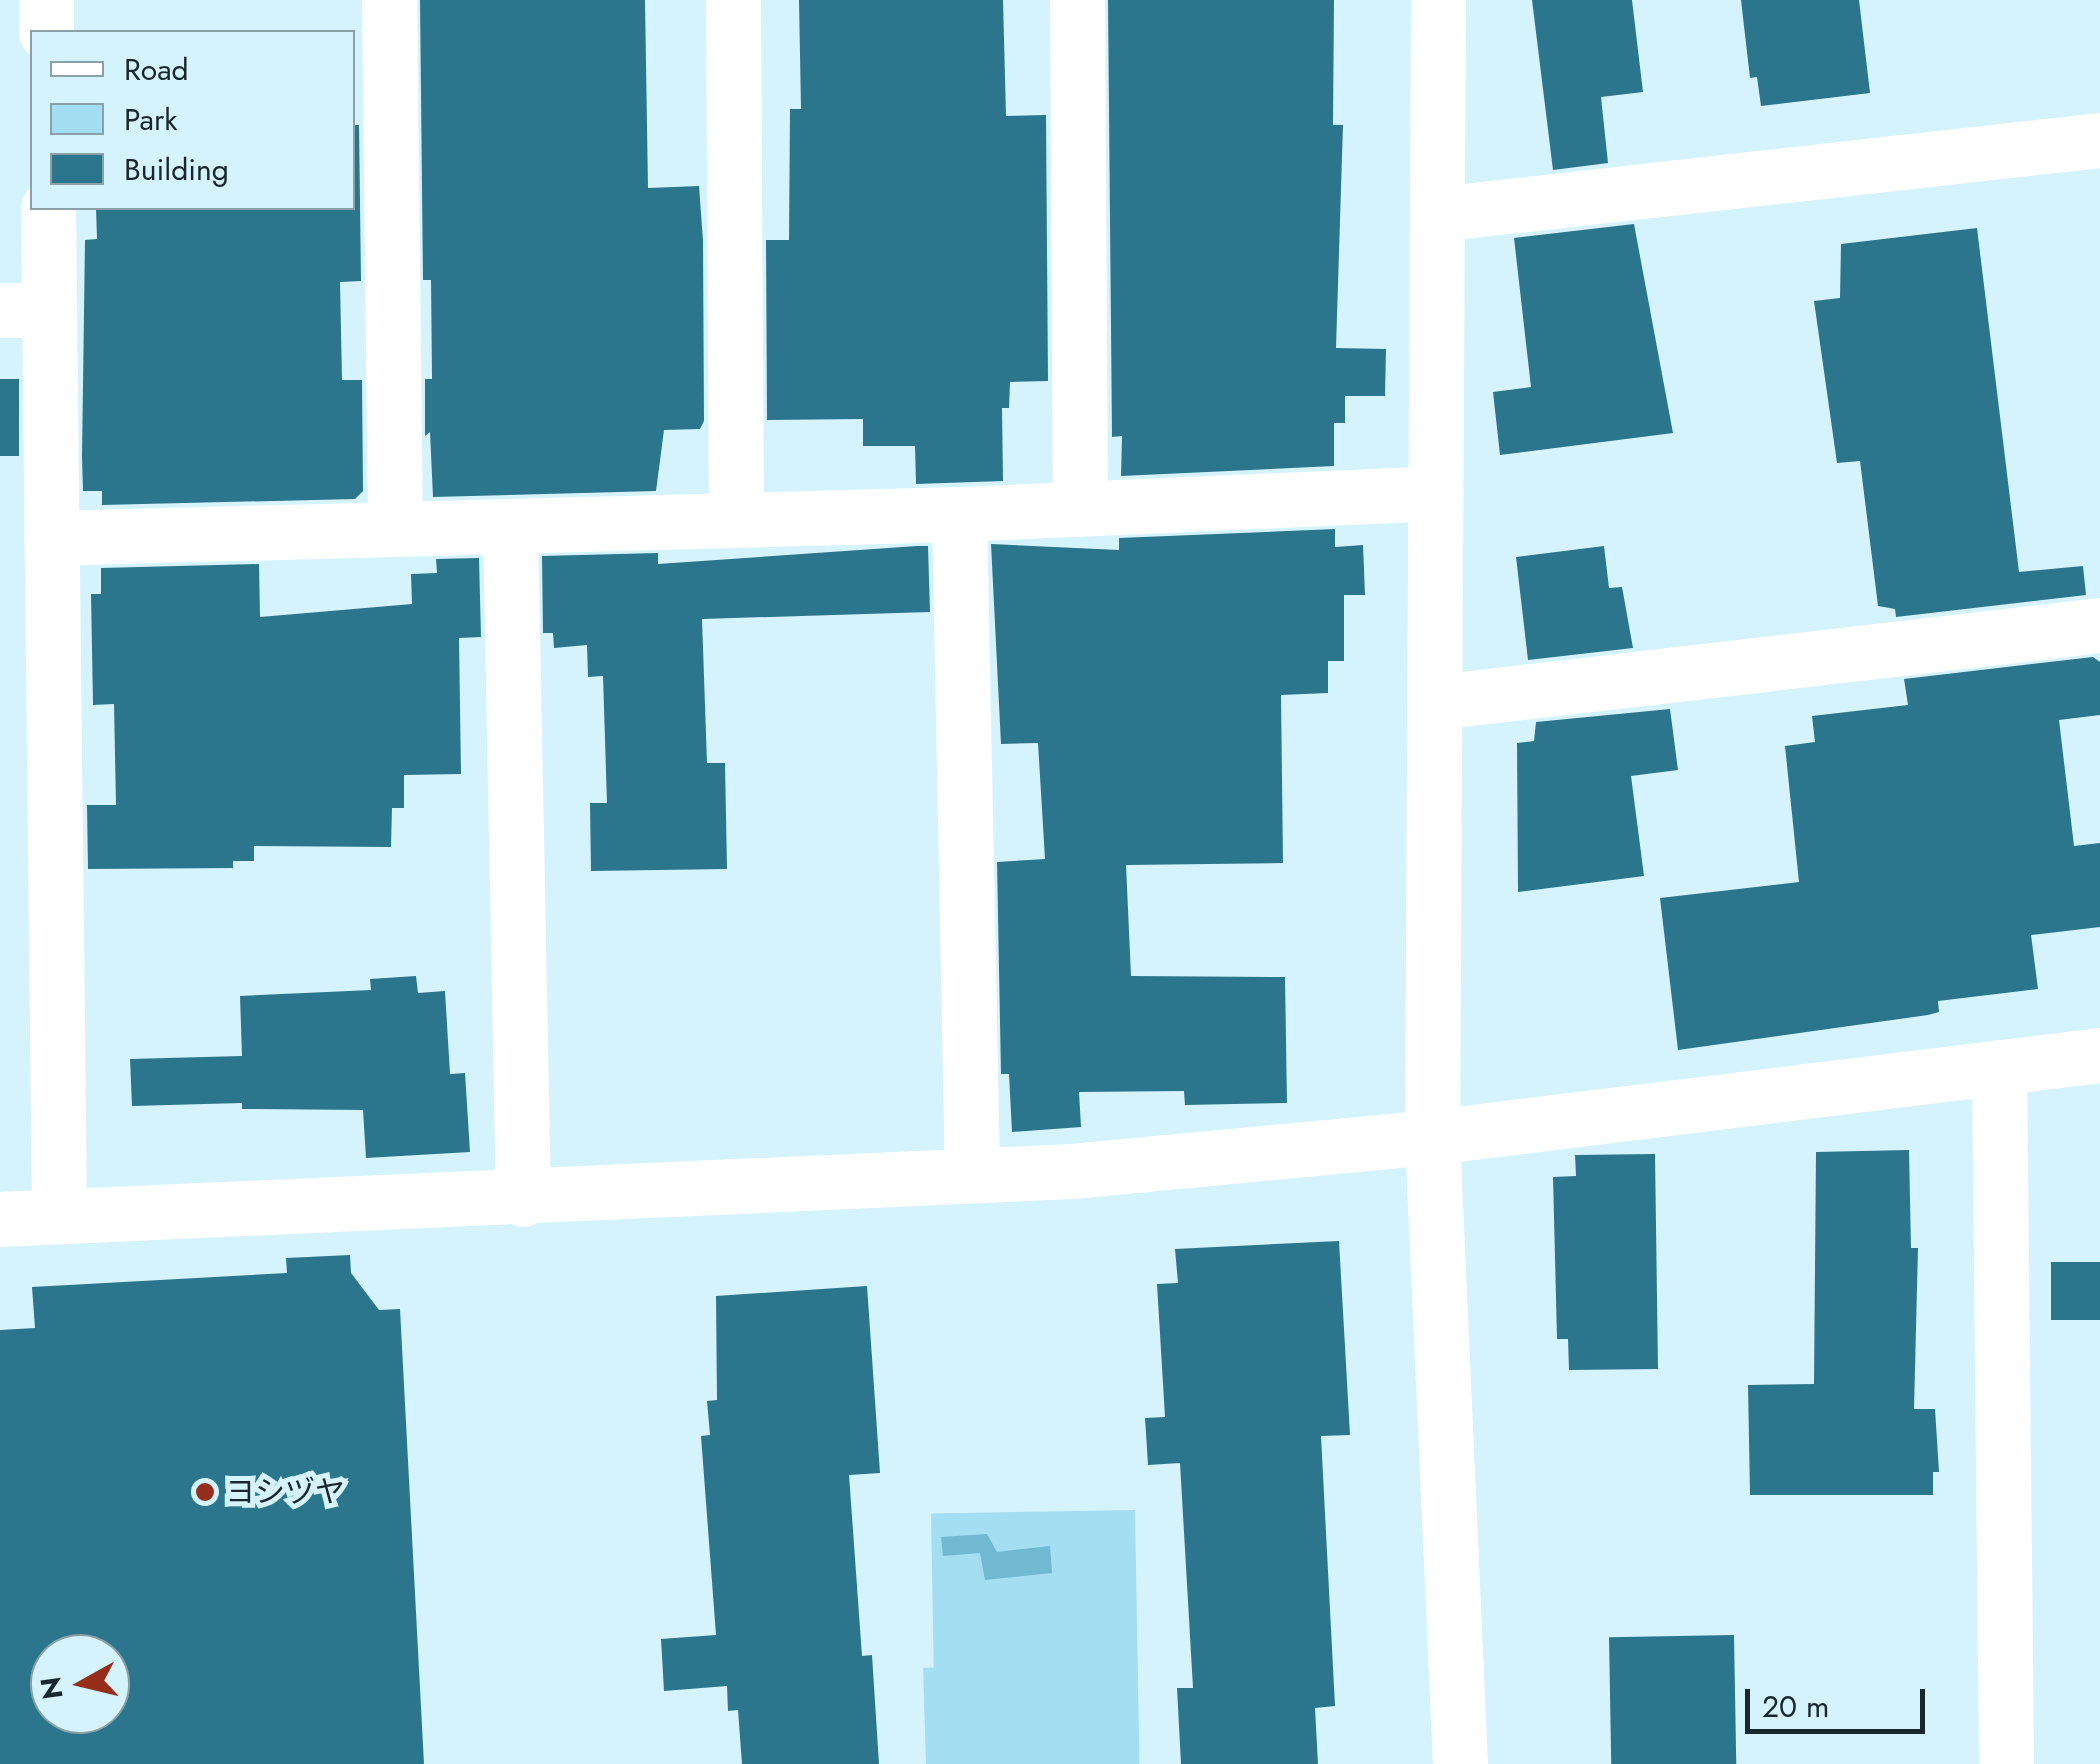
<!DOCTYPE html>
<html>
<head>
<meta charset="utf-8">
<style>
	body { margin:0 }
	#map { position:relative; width:2100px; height:1764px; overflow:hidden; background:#d5f3fd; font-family:Jost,"Noto Sans JP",sans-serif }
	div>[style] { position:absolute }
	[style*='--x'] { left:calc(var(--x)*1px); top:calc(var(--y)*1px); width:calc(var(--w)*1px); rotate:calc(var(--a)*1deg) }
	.green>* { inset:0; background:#a3def3; transform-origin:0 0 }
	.water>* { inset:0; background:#71b9d1 }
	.building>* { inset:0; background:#2b768d; transform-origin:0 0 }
	.street>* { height:55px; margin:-27.5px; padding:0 27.5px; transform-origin:27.5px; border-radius:27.5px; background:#fff }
	.secondary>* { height:55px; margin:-27.5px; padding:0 27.5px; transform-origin:27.5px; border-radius:27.5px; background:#fff }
	.dots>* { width:28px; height:28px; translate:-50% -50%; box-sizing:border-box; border:5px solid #d5f3fd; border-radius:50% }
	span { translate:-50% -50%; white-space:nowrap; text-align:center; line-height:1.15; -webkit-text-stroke:10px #d5f3fd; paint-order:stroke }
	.poi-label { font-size:30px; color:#19272c }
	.left { translate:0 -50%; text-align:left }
	.legend { position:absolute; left:30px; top:30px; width:325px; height:180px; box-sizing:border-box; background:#d5f3fd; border:2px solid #8aa1a9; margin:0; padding:12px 18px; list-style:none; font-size:30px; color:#19272c }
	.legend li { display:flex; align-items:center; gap:20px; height:50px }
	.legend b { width:50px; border:2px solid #8aa1a9 }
	.north { position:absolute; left:30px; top:1634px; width:100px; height:100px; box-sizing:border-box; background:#d5f3fd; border:2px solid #8aa1a9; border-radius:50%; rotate:262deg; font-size:28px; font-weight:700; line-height:40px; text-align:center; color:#19272c }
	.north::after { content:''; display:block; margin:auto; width:35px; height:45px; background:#972e1b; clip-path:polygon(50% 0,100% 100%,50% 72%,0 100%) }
	.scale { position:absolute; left:1745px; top:1689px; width:180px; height:45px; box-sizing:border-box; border:5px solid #19272c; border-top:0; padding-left:12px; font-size:30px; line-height:35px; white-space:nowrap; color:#19272c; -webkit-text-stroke:8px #d5f3fd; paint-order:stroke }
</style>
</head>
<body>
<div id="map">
	<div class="green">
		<div style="left:1135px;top:1510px;width:254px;height:204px;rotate:89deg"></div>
		<div style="clip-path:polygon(942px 1667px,948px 1764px,926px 1764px,923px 1668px)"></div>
	</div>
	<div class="water">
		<div style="clip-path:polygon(987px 1534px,997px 1552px,1050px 1546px,1052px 1573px,985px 1580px,980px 1553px,943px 1556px,941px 1537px)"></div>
	</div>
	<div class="building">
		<div style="clip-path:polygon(420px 0,645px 0,648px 188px,699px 186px,703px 241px,704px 421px,700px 429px,664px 430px,656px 491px,433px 497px,430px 432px,425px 436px,425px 379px,432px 379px,431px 280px,423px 280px)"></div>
		<div style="clip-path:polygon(799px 0,1003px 0,1006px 116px,1046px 115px,1048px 381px,1010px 382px,1009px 408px,1002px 408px,1003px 481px,916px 484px,915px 446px,863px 446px,863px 419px,767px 420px,766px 240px,789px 240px,790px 109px,801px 109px)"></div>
		<div style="clip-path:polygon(1108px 0,1334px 0,1333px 125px,1343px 125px,1336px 348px,1386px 349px,1385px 396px,1345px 396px,1345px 423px,1334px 423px,1334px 466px,1121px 476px,1122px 436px,1112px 437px)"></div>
		<div style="clip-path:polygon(1532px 0,1632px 0,1643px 92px,1601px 97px,1608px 163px,1553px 170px)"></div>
		<div style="clip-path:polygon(1741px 0,1859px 0,1870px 93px,1761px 106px,1757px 77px,1750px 78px)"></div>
		<div style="clip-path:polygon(352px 125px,359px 125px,361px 281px,340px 282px,342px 380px,362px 380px,363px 491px,355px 499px,102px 505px,102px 491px,83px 491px,82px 457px,85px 240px,97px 239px,96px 208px,352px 208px)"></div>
		<div style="clip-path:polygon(1634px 224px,1673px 433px,1500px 455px,1493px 392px,1531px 387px,1514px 238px)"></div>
		<div style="clip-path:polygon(1977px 228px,2019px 572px,2083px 566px,2086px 595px,1896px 617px,1895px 609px,1878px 606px,1860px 461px,1837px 463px,1814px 301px,1840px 298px,1841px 244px)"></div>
		<div style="left:19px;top:379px;width:77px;height:19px;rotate:90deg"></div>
		<div style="clip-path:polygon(1335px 529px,1335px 547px,1363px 545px,1365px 595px,1344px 595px,1344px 661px,1328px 661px,1328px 693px,1281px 695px,1283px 863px,1126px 865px,1131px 976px,1285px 977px,1287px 1103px,1185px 1105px,1184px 1091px,1079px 1092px,1081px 1127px,1012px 1132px,1009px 1074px,1001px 1074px,997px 862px,1045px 859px,1038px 743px,1001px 744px,991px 544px,1119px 550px,1119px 538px)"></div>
		<div style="clip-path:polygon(917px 546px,928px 546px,930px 612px,702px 619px,707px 763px,725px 763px,727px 869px,591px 871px,590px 803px,607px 803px,603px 676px,588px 677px,587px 645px,554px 648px,553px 633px,543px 633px,542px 556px,658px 553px,658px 564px)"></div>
		<div style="clip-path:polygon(1604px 546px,1609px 588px,1622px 587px,1633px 648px,1528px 660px,1516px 557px)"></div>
		<div style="clip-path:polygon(479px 558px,481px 637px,459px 638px,461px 774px,404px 775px,404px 808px,392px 808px,391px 847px,254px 846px,254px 861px,233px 861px,233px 868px,88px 869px,87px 805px,116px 805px,114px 704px,93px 705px,91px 594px,101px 594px,101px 568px,259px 564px,260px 617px,412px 604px,411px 574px,437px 573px,436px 559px)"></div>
		<div style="clip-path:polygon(2093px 657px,2100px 662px,2100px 715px,2059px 720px,2074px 846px,2100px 843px,2100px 927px,2031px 935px,2038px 989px,1938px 1001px,1939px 1012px,1928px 1015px,1678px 1050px,1660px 898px,1799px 882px,1785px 746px,1815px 742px,1812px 716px,1908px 705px,1904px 679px)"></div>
		<div style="clip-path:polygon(1670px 709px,1678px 770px,1631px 776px,1644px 876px,1518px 892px,1517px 743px,1534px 741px,1536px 722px)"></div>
		<div style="clip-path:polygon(416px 976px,418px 993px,445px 991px,450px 1074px,465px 1073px,470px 1152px,366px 1158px,363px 1110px,242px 1109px,242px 1103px,132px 1106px,130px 1059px,242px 1056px,240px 996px,371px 990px,370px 979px)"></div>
		<div style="clip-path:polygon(1909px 1150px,1911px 1248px,1918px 1248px,1914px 1409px,1935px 1409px,1939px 1472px,1933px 1472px,1933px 1495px,1750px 1495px,1748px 1385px,1814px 1384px,1816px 1152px)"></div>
		<div style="clip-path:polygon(1655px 1154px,1658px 1369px,1569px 1370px,1568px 1339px,1557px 1339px,1553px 1177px,1576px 1176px,1575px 1155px)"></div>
		<div style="clip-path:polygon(1339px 1241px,1350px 1435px,1321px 1436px,1335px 1706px,1315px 1708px,1318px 1764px,1181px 1764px,1177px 1688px,1193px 1688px,1180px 1463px,1148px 1465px,1145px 1418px,1165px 1417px,1157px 1284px,1178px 1283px,1175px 1249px)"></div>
		<div style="clip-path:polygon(evenodd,350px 1255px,351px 1273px,379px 1310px,400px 1309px,424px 1764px,0 1764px,0 1330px,35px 1328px,32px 1287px,287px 1273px,286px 1258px,350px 1255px,50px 1654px,110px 1654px,110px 1714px,50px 1714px,50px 1654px)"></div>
		<div style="left:2051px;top:1262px;width:49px;height:58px"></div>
		<div style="clip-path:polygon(867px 1286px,880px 1473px,849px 1475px,862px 1656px,872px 1655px,879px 1764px,742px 1764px,738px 1710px,728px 1711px,727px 1686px,664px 1691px,661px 1639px,716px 1635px,701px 1436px,710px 1435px,707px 1401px,717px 1400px,716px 1296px)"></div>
		<div style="left:1734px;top:1635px;width:129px;height:125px;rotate:89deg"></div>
	</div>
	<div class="street">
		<div style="--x:46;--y:0;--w:32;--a:90"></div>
		<div style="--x:389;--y:0;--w:528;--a:89.35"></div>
		<div style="--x:733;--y:0;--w:519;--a:89.67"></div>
		<div style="--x:1077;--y:0;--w:508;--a:89.66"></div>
		<div style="--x:48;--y:208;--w:1008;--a:89.37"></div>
		<div style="--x:1437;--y:214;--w:667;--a:-6.37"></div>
		<div style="--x:0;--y:310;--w:49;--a:0"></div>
		<div style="--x:959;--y:514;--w:661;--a:88.87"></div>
		<div style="--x:510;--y:526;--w:673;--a:88.89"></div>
		<div style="--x:51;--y:538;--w:908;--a:-1.51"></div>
		<div style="--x:959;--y:514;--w:477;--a:-2.5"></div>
		<div style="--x:1436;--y:702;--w:668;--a:-6.61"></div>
		<div style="--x:1999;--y:1067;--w:697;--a:89.42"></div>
		<div style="--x:0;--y:1219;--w:1073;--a:-2.56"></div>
		<div style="--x:1072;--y:1171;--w:362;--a:-5.4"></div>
		<div style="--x:1432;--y:1137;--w:673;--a:-7"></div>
	</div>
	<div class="secondary">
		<div style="--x:1438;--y:0;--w:1137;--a:90.3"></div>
		<div style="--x:1432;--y:1137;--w:628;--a:87.44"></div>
	</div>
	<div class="dots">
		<div style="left:205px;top:1492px;background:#972e1b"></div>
	</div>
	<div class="poi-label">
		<span class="left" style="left:225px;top:1492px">ヨシヅヤ</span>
	</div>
	<ul class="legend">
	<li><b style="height:12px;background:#fff"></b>Road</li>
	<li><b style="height:28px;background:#a3def3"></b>Park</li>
	<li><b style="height:28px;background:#2b768d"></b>Building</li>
	</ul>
	<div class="north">N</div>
	<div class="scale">20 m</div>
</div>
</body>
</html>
